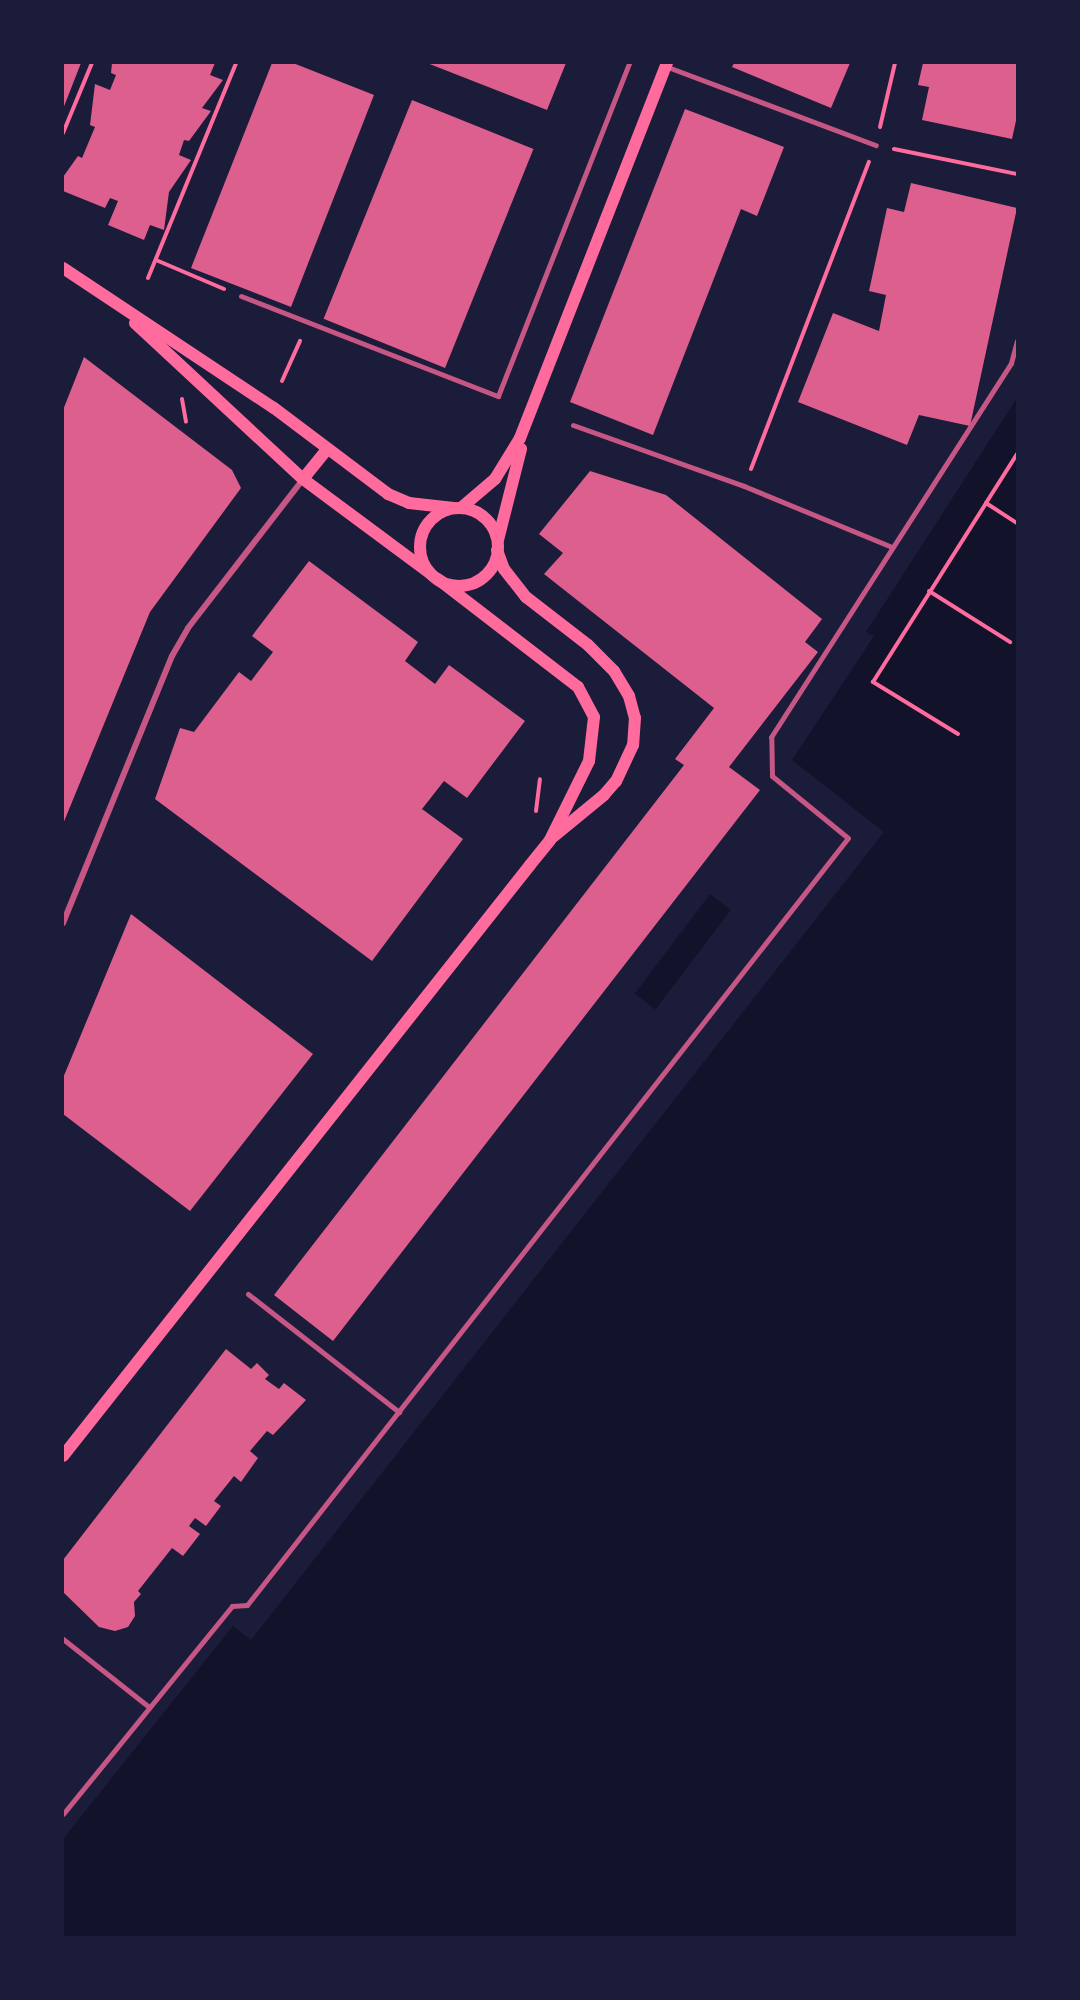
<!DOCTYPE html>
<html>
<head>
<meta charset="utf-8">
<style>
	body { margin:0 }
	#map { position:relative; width:1080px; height:2000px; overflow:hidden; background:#1b1b3a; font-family:Signika,sans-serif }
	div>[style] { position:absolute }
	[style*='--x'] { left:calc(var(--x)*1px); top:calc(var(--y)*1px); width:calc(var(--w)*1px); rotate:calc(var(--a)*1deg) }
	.water>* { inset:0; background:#12122b; transform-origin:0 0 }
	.building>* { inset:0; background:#dd5f8e; transform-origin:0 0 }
	.path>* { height:4px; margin:-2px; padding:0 2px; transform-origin:2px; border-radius:2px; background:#ff6b9d }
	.service>* { height:4.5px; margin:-2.25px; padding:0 2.25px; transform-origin:2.25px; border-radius:2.25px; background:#c65784 }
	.pedestrian>* { height:5px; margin:-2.5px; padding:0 2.5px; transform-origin:2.5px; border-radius:2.5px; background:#c65784 }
	.minor>* { height:6px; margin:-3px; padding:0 3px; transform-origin:3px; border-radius:3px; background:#c65784 }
	.secondary>* { height:12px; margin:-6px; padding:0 6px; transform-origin:6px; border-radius:6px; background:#ff6b9d }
	.secondary>.ring { margin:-6px; padding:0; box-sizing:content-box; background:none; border:12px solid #ff6b9d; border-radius:50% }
	span { translate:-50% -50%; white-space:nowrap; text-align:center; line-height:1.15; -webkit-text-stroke:5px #1b1b3a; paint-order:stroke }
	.frame { position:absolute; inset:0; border:64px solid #1b1b3a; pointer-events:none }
</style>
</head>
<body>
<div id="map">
	<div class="water">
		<div style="clip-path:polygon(1017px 398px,1017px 1937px,63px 1937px,63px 1839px,233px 1626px,251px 1640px,884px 832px,792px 760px,874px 636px,866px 632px)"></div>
		<div style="left:710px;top:894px;width:26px;height:125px;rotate:37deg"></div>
	</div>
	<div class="building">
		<div style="clip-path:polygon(63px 63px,81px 63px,63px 109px)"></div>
		<div style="clip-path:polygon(112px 63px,215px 63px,210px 75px,223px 80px,202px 108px,211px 111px,189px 141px,184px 140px,179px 155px,191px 160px,169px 192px,164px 230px,150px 225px,144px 240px,108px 225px,118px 201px,110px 198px,105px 208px,63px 191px,63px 177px,78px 156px,82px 158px,95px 127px,90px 125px,95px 84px,110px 90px,116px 75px,111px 73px)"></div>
		<div style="clip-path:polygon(272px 63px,293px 63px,374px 95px,291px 307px,191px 268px)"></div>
		<div style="clip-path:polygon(427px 63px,566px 63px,547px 110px)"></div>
		<div style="clip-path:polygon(734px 63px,850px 63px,831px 108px,732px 67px)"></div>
		<div style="clip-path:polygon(923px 63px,1017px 63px,1017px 116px,1012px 139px,922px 120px,929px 87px,918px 85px)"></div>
		<div style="left:412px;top:100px;width:131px;height:236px;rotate:22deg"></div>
		<div style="clip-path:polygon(685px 109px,784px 147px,757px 216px,741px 209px,653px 435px,570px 402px)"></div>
		<div style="clip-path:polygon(911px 183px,1017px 208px,970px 426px,919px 415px,907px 445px,798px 402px,833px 313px,879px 331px,886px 295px,869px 291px,887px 208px,904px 212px)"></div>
		<div style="clip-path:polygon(84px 357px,232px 470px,241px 488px,150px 612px,63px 824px,63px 410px)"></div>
		<div style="clip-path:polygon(590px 471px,666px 495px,822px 619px,805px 642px,818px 652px,729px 767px,760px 790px,333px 1341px,274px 1295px,684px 765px,675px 759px,714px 708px,544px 574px,563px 553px,539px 534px)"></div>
		<div style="clip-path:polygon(309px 561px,418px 642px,405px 661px,435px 684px,449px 665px,525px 721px,467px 798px,444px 781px,422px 809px,463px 839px,372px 961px,155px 799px,180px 728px,194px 732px,239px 672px,251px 681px,273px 652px,252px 636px)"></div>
		<div style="clip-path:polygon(131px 914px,313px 1054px,190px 1211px,63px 1114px,63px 1078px)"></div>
		<div style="clip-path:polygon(226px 1349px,251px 1369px,257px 1363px,269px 1375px,265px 1379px,279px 1389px,284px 1383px,306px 1400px,273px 1435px,267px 1431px,250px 1451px,258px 1458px,241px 1482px,234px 1476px,214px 1501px,221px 1506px,206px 1526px,195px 1518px,189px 1526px,200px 1534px,183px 1556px,172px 1548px,138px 1591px,141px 1594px,134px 1602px,135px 1616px,128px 1627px,115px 1631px,99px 1627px,63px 1592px,63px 1560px)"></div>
	</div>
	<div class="path">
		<div style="--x:880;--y:127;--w:66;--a:-76.8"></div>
		<div style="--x:63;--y:133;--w:76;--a:-67.5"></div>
		<div style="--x:894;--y:149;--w:126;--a:11.5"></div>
		<div style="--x:156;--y:260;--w:74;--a:23.1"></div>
		<div style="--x:148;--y:278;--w:232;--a:-67.7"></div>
		<div style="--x:282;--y:381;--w:44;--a:-65.8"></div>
		<div style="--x:182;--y:399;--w:23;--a:80"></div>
		<div style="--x:1017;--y:454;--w:58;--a:122.3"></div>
		<div style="--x:986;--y:503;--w:37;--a:33"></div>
		<div style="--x:751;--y:469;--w:329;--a:-69"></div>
		<div style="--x:929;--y:591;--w:96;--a:32.2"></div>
		<div style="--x:958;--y:734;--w:100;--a:-148.5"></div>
		<div style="--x:873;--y:682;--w:212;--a:-57.7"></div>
		<div style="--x:536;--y:811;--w:32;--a:-83"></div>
	</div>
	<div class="service">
		<div style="--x:668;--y:67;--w:222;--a:20.6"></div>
	</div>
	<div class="pedestrian">
		<div style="--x:241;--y:296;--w:276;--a:21.3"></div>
		<div style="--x:498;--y:396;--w:358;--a:-68.5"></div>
		<div style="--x:573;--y:425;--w:182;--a:19.6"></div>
		<div style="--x:744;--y:486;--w:160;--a:22.4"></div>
		<div style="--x:248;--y:1294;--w:192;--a:38"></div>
		<div style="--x:63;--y:1639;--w:110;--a:38.3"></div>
		<div style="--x:63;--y:1814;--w:268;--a:-50.9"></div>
		<div style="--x:232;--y:1606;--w:15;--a:-4"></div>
		<div style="--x:247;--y:1605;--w:974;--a:-51.92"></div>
		<div style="--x:848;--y:838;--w:98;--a:-140.8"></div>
		<div style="--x:772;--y:776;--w:39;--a:-91"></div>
		<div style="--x:771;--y:737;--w:444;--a:-57.3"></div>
		<div style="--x:1011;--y:363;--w:23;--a:-75"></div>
	</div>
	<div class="minor">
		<div style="--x:63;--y:923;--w:288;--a:-67.8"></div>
		<div style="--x:172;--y:656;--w:32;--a:-60"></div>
		<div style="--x:188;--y:628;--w:188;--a:-52.3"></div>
	</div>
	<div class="secondary">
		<div style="--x:63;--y:268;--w:253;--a:33.6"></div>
		<div style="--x:274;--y:408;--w:143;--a:37"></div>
		<div style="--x:388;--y:494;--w:23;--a:23"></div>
		<div style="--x:409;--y:503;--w:45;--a:6.3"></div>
		<div style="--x:135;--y:323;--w:229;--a:42.9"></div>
		<div style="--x:303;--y:479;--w:159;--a:36.6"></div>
		<div style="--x:303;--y:479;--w:38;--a:-51"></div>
		<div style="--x:462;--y:507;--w:43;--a:-40.3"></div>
		<div style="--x:495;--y:479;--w:48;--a:-58.6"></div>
		<div style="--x:520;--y:438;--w:403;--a:-68.6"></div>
		<div class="ring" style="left:420px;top:508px;width:66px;height:66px"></div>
		<div style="--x:498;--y:540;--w:94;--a:-75.8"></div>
		<div style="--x:497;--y:550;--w:20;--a:70"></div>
		<div style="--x:504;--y:569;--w:36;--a:52"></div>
		<div style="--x:526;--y:597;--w:78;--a:37.7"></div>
		<div style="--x:588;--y:645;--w:37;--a:45"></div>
		<div style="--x:614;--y:671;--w:29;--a:59"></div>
		<div style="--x:629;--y:696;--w:23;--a:75"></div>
		<div style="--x:635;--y:718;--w:27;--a:94"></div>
		<div style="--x:633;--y:745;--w:40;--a:115"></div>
		<div style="--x:616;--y:781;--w:18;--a:131"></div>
		<div style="--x:604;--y:795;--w:66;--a:140.5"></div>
		<div style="--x:63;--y:1456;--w:753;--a:-51.68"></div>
		<div style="--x:530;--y:865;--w:32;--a:-51"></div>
		<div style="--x:550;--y:840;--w:88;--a:-63.7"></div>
		<div style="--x:589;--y:761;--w:44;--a:-83.5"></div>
		<div style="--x:594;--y:717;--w:34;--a:-118"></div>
		<div style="--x:578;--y:687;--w:177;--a:-142.4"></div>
	</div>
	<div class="frame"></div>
</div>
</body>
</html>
